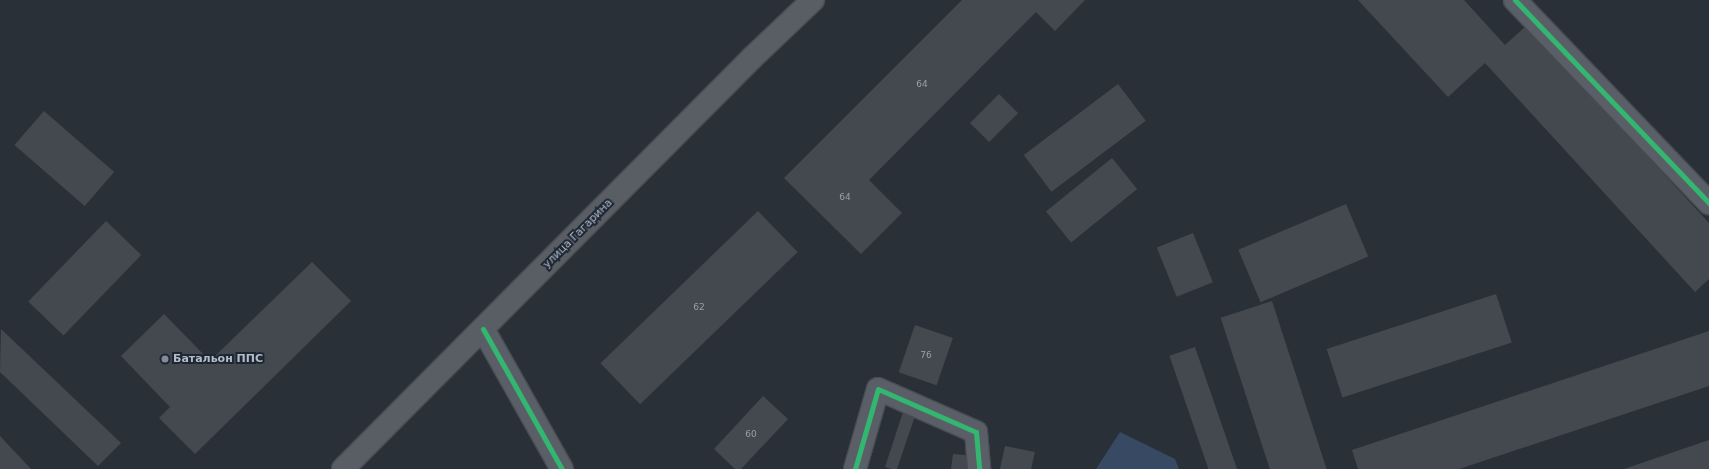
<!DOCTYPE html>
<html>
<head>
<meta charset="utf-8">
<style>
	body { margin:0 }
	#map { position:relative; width:1709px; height:469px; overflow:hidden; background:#2a3038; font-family:"DejaVu Sans",sans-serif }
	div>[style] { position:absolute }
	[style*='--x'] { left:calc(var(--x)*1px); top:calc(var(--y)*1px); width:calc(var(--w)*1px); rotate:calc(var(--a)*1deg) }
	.water>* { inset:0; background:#384963 }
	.building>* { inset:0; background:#444950; transform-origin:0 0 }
	.roads { filter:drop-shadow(1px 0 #484c53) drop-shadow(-1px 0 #484c53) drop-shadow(0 1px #484c53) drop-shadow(0 -1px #484c53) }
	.minor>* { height:22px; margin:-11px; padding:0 11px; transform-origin:11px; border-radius:11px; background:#5a5e66 }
	.secondary>* { height:22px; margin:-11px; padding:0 11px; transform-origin:11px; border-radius:11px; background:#595d64 }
	.cycleway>* { height:5px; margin:-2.5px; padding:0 2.5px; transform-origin:2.5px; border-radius:2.5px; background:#33b770 }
	.dots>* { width:11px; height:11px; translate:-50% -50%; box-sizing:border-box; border:2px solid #1d2633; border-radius:50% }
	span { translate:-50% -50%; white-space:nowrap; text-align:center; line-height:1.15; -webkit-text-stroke:4px #1d2633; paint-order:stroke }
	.number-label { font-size:9px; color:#989fab }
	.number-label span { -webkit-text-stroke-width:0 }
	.street-label { font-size:11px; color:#b4bcc9 }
	.poi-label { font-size:11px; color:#b4bcc9; font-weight:700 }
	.left { translate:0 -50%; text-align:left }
</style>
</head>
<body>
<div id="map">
	<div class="water">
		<div style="clip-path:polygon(1120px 432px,1175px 459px,1179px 469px,1096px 469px)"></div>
	</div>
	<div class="building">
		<div style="clip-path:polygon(962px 0,1085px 0,1055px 31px,1036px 12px,869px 180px,902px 213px,861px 254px,784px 178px)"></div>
		<div style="clip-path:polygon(1358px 0,1464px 0,1505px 45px,1527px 25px,1709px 223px,1709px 279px,1695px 292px,1485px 63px,1448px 97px)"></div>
		<div style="left:1118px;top:84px;width:46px;height:118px;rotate:53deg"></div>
		<div style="left:999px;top:94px;width:27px;height:41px;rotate:45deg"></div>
		<div style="left:44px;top:111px;width:93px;height:45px;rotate:41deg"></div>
		<div style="left:1112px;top:158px;width:40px;height:85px;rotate:51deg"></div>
		<div style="left:1346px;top:204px;width:57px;height:117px;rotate:67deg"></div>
		<div style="left:758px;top:211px;width:57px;height:219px;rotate:46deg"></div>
		<div style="left:106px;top:221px;width:49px;height:112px;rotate:44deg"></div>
		<div style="left:1193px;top:233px;width:53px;height:39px;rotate:68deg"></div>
		<div style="clip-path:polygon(312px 262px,351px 301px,195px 454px,159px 418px,170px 407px,121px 356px,164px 314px,210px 361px)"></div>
		<div style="left:1496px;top:294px;width:51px;height:178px;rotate:72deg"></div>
		<div style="left:1272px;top:301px;width:177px;height:54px;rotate:72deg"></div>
		<div style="left:915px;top:325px;width:40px;height:50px;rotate:19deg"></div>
		<div style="clip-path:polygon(1px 329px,121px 443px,98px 466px,0 372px)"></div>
		<div style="clip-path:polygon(1709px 331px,1709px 386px,1459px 469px,1358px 469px,1352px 450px)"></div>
		<div style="left:1195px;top:347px;width:129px;height:27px;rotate:71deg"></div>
		<div style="clip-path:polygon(763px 396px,788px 419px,741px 469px,735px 469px,714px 449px)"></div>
		<div style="clip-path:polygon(904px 409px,916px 413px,897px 469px,891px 469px,885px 467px)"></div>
		<div style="clip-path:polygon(0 436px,31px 469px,0 469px)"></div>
		<div style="clip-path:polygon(1709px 440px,1709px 469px,1624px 469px)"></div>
		<div style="clip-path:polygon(1005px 446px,1035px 452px,1031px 469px,1000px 469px)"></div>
		<div style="clip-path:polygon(953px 454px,975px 456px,973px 469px,951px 469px)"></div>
	</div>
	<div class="roads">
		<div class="minor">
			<div style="--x:1515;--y:0;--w:281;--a:46.3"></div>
			<div style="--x:483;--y:329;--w:161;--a:60.6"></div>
			<div style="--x:855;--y:469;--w:83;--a:-74"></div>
			<div style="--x:878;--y:389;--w:107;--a:23.7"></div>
			<div style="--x:976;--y:432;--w:37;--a:85"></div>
		</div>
		<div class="secondary">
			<div style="--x:343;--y:469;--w:580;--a:-45.14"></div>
			<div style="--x:752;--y:58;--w:84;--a:-43.6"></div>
		</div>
	</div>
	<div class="cycleway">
		<div style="--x:1515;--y:0;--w:281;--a:46.3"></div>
		<div style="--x:483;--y:329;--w:161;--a:60.6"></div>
		<div style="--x:855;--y:469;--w:83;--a:-74"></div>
		<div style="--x:878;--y:389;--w:107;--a:23.7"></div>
		<div style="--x:976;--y:432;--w:37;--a:85"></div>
	</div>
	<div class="dots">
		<div style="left:165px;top:359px;background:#848b96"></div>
	</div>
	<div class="number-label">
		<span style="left:922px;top:84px">64</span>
		<span style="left:845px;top:197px">64</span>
		<span style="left:699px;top:307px">62</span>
		<span style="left:926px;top:355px">76</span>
		<span style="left:751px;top:434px">60</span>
	</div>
	<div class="street-label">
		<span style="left:578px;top:234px;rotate:-45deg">улица Гагарина</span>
	</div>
	<div class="poi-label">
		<span class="left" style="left:173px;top:359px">Батальон ППС</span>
	</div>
</div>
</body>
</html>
